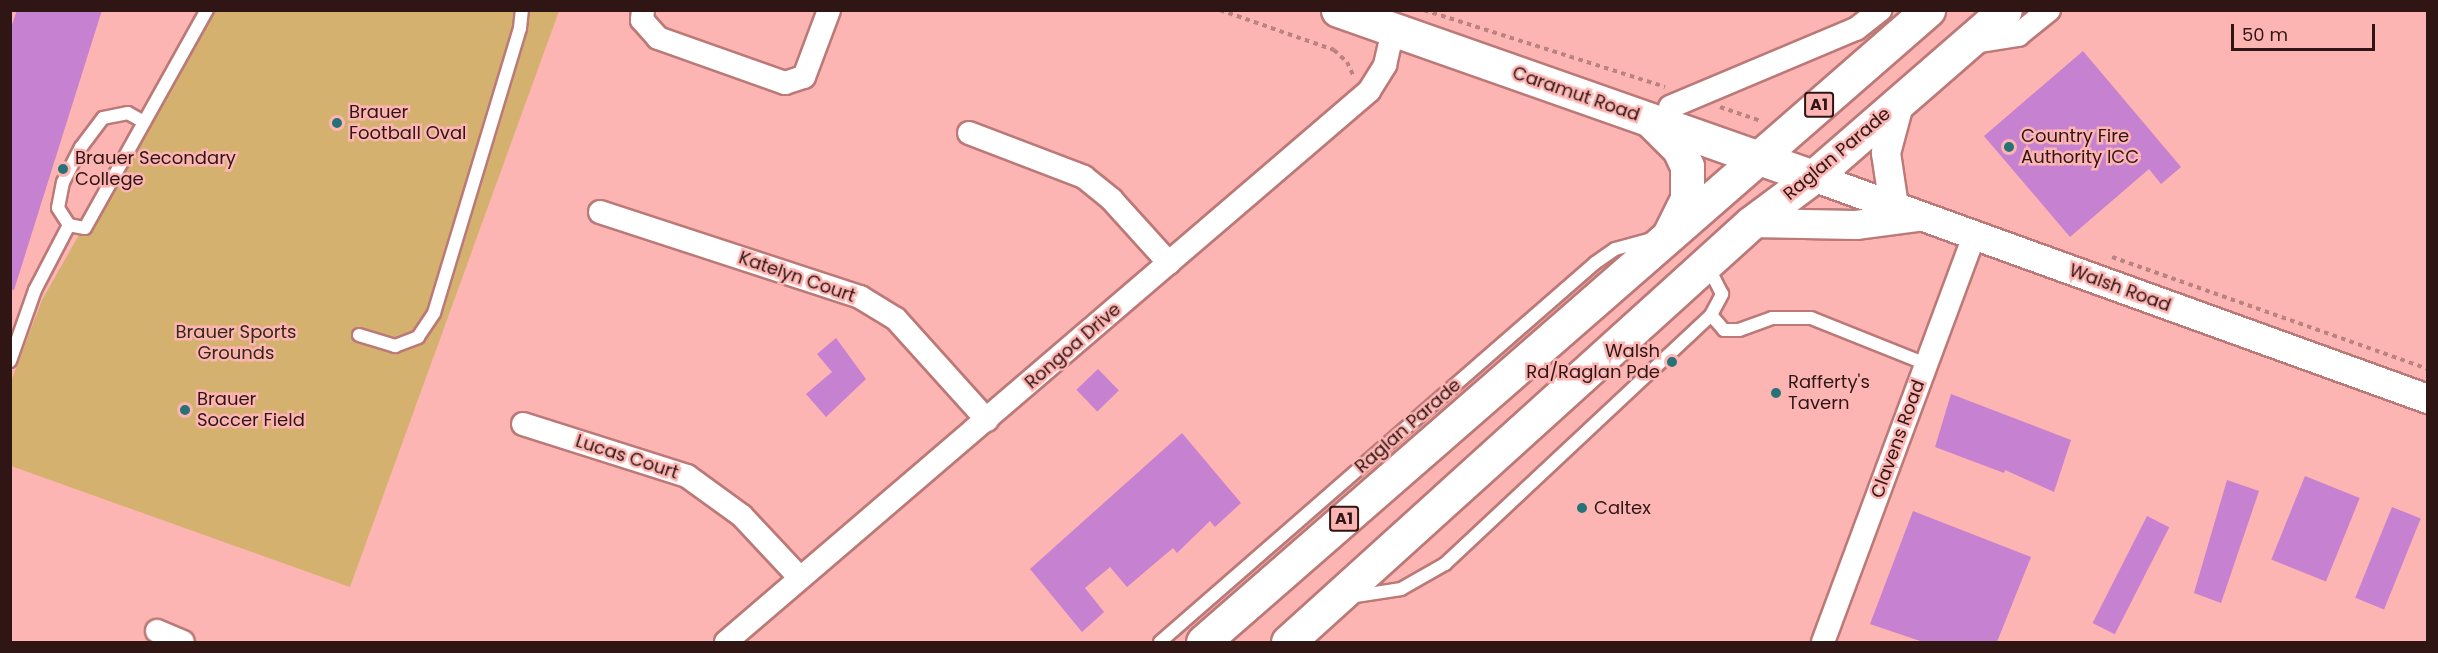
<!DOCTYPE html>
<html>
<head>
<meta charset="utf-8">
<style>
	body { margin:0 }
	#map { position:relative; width:2438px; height:653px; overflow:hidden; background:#fcb5b2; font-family:Poppins,sans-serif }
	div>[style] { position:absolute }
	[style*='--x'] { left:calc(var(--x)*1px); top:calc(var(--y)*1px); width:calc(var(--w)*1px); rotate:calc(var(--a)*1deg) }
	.green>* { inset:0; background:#d5b16f }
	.building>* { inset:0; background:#c681d1; transform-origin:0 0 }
	.path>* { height:4px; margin-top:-2px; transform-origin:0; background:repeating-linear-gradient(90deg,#bb8380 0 4.5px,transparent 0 9px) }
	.roads { filter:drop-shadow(2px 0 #bb7977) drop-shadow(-2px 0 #bb7977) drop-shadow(0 2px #bb7977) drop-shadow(0 -2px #bb7977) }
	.service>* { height:12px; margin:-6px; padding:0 6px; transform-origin:6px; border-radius:6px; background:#fff }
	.minor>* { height:22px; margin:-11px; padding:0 11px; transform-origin:11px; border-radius:11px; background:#fff }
	.tertiary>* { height:28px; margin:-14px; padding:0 14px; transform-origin:14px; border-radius:14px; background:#fff }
	.secondary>* { height:33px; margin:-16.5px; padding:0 16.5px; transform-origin:16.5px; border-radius:16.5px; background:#fff }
	.trunk>* { height:33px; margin:-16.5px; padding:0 16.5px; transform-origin:16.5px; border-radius:16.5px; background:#fff }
	.dots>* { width:16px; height:16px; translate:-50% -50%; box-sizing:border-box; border:3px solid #fcb5b2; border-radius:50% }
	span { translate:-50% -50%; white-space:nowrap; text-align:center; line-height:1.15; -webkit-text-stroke:5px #fcb5b2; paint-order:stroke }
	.shield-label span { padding:2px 4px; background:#fcb5b2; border:2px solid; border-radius:4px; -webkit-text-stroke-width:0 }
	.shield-label { font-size:16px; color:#2f1615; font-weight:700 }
	.street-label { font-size:18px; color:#2f1615 }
	.poi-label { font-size:18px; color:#2f1615 }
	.left { translate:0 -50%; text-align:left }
	.right { translate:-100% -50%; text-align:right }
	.park-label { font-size:18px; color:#332917 }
	.frame { position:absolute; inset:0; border:12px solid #2f1615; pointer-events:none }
	.scale { position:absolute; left:2231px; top:24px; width:144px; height:27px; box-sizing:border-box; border:3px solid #2f1615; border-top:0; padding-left:8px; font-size:18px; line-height:21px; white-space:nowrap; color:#2f1615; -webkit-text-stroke:4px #fcb5b2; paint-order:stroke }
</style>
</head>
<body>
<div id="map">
	<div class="green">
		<div style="clip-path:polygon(206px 11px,559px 11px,350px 587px,11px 466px,10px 384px,42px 300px)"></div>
	</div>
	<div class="building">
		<div style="clip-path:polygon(17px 10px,102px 10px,14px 290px,10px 289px,10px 31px)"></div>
		<div style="clip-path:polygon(2083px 51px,2181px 167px,2161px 184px,2149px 169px,2070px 237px,1984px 136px)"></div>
		<div style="clip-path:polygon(836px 338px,866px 379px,826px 417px,806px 394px,832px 372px,817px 354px)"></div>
		<div style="left:1098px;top:369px;width:30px;height:30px;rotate:46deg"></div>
		<div style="clip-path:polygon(1951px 394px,2071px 440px,2054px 492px,2005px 470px,2004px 473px,1935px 447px)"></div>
		<div style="clip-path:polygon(1182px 433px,1241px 503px,1215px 527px,1210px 521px,1177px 553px,1173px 548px,1127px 587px,1110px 567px,1085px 588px,1104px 612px,1082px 632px,1030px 569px)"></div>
		<div style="left:2305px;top:476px;width:59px;height:90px;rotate:22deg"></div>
		<div style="clip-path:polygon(2227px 480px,2259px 491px,2221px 603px,2194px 593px)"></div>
		<div style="left:2392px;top:507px;width:31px;height:98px;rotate:22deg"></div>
		<div style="clip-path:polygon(1913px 511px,2031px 557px,1997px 642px,1923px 642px,1870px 624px)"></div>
		<div style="left:2147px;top:516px;width:25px;height:120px;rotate:27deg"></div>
	</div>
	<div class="path">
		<div style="--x:1220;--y:10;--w:121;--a:19.3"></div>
		<div style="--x:1334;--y:50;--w:18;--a:43"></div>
		<div style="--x:1347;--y:62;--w:17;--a:65"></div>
		<div style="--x:1424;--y:10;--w:253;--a:17.7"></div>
		<div style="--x:1720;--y:107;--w:43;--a:18.9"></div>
		<div style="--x:2112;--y:257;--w:335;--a:19.5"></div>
	</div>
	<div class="roads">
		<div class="service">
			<div style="--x:144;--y:122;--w:18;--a:-151"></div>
			<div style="--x:128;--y:113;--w:25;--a:169"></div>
			<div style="--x:103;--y:118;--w:36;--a:127"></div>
			<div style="--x:81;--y:147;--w:39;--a:117"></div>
			<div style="--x:63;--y:182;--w:26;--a:101"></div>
			<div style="--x:58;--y:208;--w:20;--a:57"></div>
			<div style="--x:69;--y:225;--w:16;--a:11"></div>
			<div style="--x:85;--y:228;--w:250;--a:-60.8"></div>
			<div style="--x:1711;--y:315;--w:20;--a:49"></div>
			<div style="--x:1724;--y:330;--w:15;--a:0"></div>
			<div style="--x:1739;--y:330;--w:35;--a:-20"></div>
			<div style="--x:1772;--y:318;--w:39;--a:0"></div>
			<div style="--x:1811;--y:318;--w:124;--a:21.8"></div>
			<div style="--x:359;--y:335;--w:38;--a:17"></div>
			<div style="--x:395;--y:346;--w:25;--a:-21"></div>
			<div style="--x:418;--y:337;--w:29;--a:-56"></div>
			<div style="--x:434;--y:313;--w:298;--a:-73.2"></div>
			<div style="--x:520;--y:28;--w:18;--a:-84"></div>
			<div style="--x:10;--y:361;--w:75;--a:-70.6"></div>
			<div style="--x:35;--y:290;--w:73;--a:-62.4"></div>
			<div style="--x:1349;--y:597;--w:53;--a:-8.7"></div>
			<div style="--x:1401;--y:589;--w:51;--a:-29.6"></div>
			<div style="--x:1445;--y:564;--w:364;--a:-43.1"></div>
			<div style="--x:1711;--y:315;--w:24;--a:-62"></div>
			<div style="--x:1722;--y:294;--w:31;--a:-117"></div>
			<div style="--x:1160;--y:642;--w:577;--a:-41.06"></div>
			<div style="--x:1595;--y:263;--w:24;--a:-35"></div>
			<div style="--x:1615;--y:249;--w:39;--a:-15"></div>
		</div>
		<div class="minor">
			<div style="--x:643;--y:10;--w:10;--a:96"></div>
			<div style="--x:642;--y:20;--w:24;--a:48"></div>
			<div style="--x:658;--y:38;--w:135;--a:19.5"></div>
			<div style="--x:785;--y:83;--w:20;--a:-18"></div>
			<div style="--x:804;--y:77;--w:72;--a:-69.5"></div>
			<div style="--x:1968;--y:43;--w:51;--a:-9.1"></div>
			<div style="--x:2018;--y:35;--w:40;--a:-39"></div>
			<div style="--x:1670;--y:107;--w:202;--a:-22.8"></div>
			<div style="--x:1856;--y:29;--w:31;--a:-38"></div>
			<div style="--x:969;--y:133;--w:123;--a:20.9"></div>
			<div style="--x:1084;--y:177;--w:36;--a:39"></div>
			<div style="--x:1112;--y:200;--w:85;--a:47.9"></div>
			<div style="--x:600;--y:212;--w:274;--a:18.1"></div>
			<div style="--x:860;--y:297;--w:42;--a:31.4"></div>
			<div style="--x:896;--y:319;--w:136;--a:48"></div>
			<div style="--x:523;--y:424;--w:172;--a:17.6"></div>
			<div style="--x:687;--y:476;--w:68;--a:36"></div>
			<div style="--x:742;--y:516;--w:85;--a:46.9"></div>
			<div style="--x:157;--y:631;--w:28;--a:23"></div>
			<div style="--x:726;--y:642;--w:847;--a:-40.59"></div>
			<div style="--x:1369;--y:91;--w:31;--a:-58"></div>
			<div style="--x:1385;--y:65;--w:36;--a:-77"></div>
			<div style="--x:1823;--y:642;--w:434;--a:-69.6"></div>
		</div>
		<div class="tertiary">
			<div style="--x:1813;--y:177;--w:654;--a:19.85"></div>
			<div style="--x:1894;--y:206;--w:54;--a:-98.6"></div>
			<div style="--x:1886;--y:153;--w:54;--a:-74.9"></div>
			<div style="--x:1751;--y:223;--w:105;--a:1.1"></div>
			<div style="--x:1856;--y:225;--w:63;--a:-7.4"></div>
		</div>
		<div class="secondary">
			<div style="--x:1338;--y:10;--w:504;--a:19.37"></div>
			<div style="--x:1652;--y:122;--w:38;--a:45"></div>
			<div style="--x:1679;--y:149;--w:19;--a:65"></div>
			<div style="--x:1687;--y:166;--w:33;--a:90"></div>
			<div style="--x:1687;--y:199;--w:40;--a:116.6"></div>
		</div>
		<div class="trunk">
			<div style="--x:1203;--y:642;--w:962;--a:-41.08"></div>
			<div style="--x:1288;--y:642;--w:624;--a:-42.14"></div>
			<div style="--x:1751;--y:223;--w:77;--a:-36.6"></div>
			<div style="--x:1813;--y:177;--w:254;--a:-41"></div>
		</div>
	</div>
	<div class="dots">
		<div style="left:337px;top:123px;background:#277277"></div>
		<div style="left:2009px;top:147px;background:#277277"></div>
		<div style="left:63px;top:169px;background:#277277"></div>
		<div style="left:1672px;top:362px;background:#277277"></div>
		<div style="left:1776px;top:393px;background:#277277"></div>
		<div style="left:185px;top:410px;background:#277277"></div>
		<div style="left:1582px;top:508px;background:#277277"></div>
	</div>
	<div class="shield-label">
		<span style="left:1819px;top:105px">A1</span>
		<span style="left:1344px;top:519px">A1</span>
	</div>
	<div class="street-label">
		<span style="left:1576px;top:94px;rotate:19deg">Caramut Road</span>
		<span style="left:1837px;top:154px;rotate:-40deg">Raglan Parade</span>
		<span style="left:797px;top:277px;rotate:19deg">Katelyn Court</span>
		<span style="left:2120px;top:288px;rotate:20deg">Walsh Road</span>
		<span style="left:1073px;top:346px;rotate:-41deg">Rongoa Drive</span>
		<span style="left:1408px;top:426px;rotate:-41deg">Raglan Parade</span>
		<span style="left:1898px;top:439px;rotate:-70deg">Clavens Road</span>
		<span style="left:627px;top:457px;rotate:18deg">Lucas Court</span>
	</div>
	<div class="poi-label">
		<span class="left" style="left:349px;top:123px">Brauer<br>Football Oval</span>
		<span class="left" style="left:2021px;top:147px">Country Fire<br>Authority ICC</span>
		<span class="left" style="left:75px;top:169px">Brauer Secondary<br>College</span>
		<span class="right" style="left:1660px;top:362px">Walsh<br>Rd/Raglan Pde</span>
		<span class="left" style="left:1788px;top:393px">Rafferty's<br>Tavern</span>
		<span class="left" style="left:197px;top:410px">Brauer<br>Soccer Field</span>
		<span class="left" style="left:1594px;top:508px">Caltex</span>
	</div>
	<div class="park-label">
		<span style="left:236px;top:343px">Brauer Sports<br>Grounds</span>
	</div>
	<div class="frame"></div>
	<div class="scale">50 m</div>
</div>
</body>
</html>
